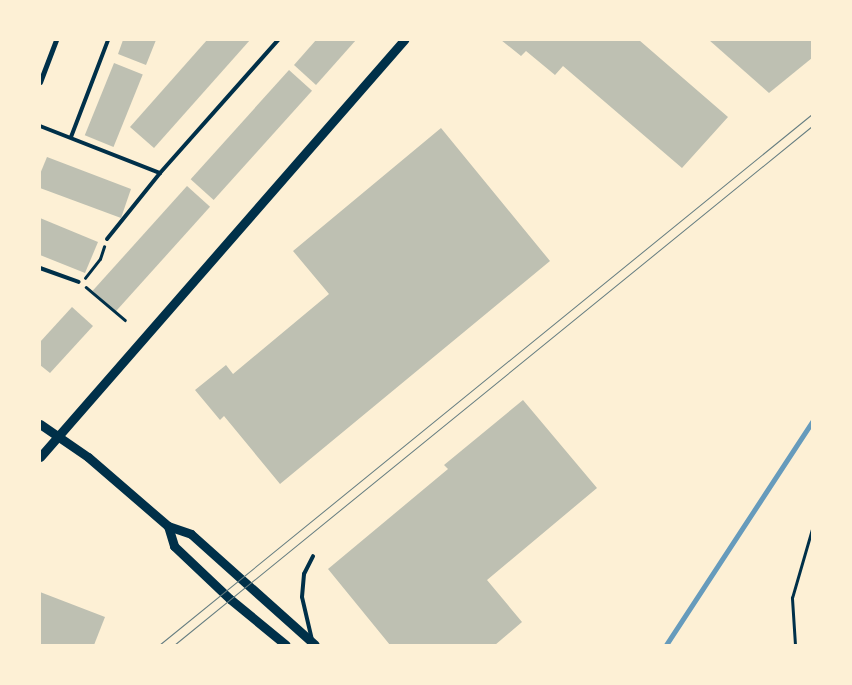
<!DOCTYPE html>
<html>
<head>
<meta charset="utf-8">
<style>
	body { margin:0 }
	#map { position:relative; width:852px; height:685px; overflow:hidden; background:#fdf0d5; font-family:"Space Grotesk",sans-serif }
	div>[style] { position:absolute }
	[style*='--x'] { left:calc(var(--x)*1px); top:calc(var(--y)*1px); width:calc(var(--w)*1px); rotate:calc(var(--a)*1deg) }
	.stream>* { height:4.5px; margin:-2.25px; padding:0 2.25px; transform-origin:2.25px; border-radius:2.25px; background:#669bbc }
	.building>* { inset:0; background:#bec0b2; transform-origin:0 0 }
	.path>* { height:2.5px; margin:-1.25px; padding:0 1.25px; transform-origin:1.25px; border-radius:1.25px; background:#003049 }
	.service>* { height:4px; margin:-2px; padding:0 2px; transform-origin:2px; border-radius:2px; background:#003049 }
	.minor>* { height:5px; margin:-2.5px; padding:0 2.5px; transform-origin:2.5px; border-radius:2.5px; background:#003049 }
	.tertiary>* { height:9px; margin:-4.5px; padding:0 4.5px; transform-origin:4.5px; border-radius:4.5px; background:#003049 }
	.tram>* { height:1px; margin:-0.5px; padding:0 0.5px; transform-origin:0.5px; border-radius:0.5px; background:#657d81 }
	span { translate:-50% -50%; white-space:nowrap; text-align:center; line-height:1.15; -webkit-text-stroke:4.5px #fdf0d5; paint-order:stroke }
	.frame { position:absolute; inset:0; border:41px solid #fdf0d5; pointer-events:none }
</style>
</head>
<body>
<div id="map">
	<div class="stream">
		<div style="--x:666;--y:645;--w:267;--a:-56.8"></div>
	</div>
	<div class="building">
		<div style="clip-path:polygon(123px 40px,156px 40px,146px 65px,118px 54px)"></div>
		<div style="clip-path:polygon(207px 40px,250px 40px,154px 148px,130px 127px)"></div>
		<div style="clip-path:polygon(316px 40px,356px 40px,316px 85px,294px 65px)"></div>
		<div style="clip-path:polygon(501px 40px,639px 40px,728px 117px,682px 168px,563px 66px,555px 75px,526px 51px,521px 56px)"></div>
		<div style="clip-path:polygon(709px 40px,812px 40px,812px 58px,769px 93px)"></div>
		<div style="left:114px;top:63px;width:31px;height:78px;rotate:22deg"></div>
		<div style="left:289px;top:70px;width:31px;height:147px;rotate:42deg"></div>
		<div style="clip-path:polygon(441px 128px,550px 261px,280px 484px,224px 416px,220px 420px,195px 390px,226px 365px,233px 374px,329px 294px,293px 251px)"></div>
		<div style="clip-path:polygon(47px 157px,131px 189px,121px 218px,40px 188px,40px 174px)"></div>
		<div style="left:187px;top:186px;width:31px;height:141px;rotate:42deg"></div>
		<div style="clip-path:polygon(40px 218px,98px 242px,85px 273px,40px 255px)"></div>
		<div style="clip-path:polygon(72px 307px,93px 326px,50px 373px,40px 365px,40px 342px)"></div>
		<div style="clip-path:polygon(523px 400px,597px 488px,487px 580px,522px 622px,495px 645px,390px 645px,328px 569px,448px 469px,444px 465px)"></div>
		<div style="clip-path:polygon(40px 592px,105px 617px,94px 645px,40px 645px)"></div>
	</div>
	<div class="path">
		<div style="--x:85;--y:278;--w:24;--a:-52"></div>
		<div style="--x:100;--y:259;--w:13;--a:-72"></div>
		<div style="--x:86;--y:287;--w:51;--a:40.2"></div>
		<div style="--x:795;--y:645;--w:47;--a:-93.7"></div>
		<div style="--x:792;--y:598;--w:72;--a:-73.8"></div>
	</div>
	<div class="service">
		<div style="--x:40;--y:126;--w:129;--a:21.4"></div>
		<div style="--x:71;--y:137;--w:104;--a:-69.1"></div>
		<div style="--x:107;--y:239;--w:85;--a:-51.2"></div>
		<div style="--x:160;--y:173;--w:178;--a:-48.4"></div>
		<div style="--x:40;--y:268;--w:41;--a:19.7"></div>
		<div style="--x:312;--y:640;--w:44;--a:-103.1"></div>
		<div style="--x:302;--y:597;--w:23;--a:-85"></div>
		<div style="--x:304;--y:574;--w:20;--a:-63"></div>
	</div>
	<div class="minor">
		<div style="--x:40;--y:82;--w:45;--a:-69.1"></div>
	</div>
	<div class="tertiary">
		<div style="--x:40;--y:424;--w:58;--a:34.5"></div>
		<div style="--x:88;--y:457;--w:106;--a:40.8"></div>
		<div style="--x:168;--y:526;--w:24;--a:19"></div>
		<div style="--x:191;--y:534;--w:166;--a:41.8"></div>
		<div style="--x:40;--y:457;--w:554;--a:-48.88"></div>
		<div style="--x:168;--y:526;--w:21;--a:73"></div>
		<div style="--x:174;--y:546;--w:77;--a:43.4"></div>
		<div style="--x:230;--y:599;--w:72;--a:39.4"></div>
	</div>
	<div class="tram">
		<div style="--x:159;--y:645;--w:842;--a:-39.12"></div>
		<div style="--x:174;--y:645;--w:822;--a:-39.13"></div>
	</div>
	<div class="frame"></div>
</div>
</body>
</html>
